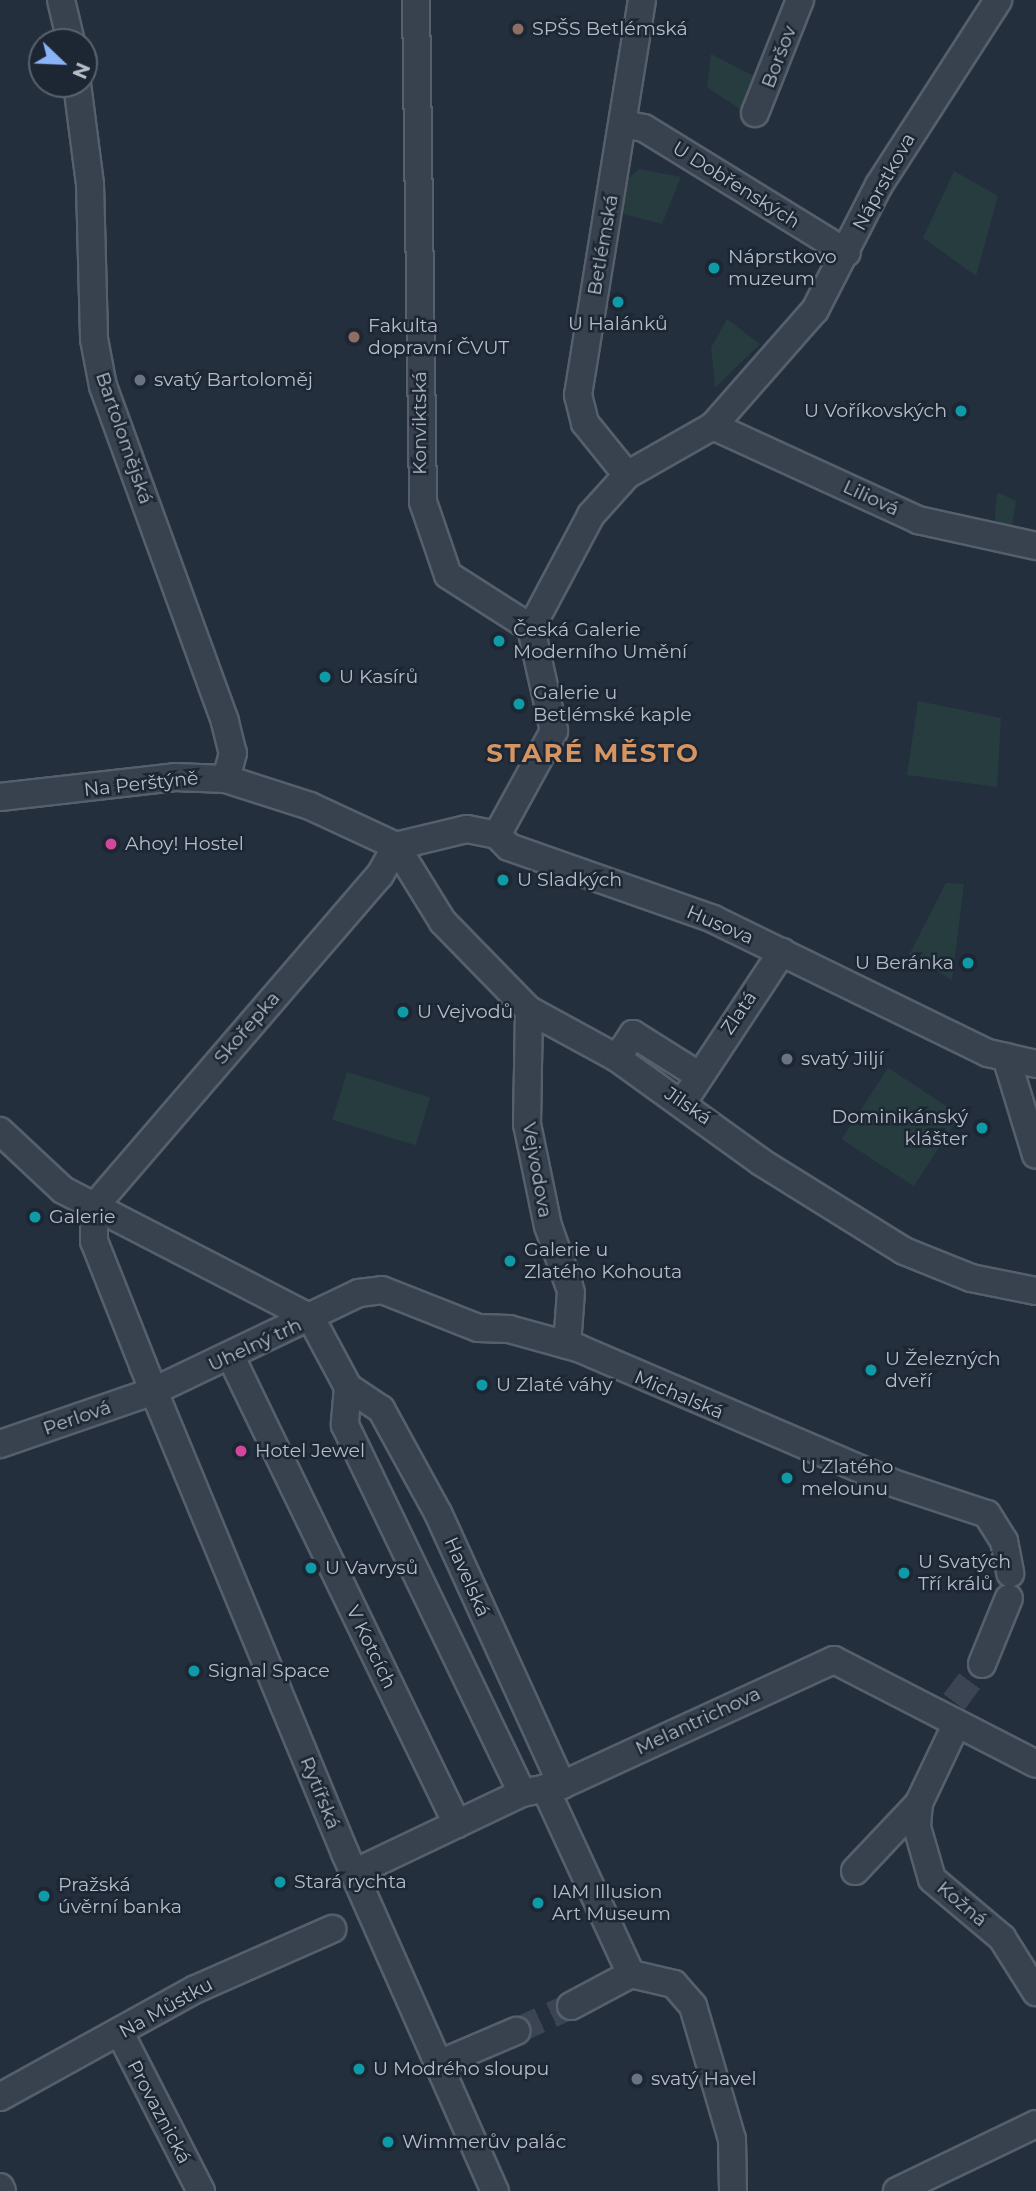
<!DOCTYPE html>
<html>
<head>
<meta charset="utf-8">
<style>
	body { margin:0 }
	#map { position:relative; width:1036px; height:2191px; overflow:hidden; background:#242f3e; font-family:Montserrat,sans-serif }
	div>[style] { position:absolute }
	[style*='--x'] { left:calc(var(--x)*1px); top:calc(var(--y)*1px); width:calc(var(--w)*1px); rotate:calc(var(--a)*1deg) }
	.green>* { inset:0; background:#263c3f; transform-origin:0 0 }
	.minor-tunnel>* { height:26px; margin-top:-13px; transform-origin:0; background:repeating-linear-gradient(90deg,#3a4453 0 26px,transparent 0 39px) }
	.roads { filter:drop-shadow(2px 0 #565f6c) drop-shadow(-2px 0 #565f6c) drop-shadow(0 2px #565f6c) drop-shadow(0 -2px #565f6c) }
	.minor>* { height:26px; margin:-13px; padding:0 13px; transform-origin:13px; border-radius:13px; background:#38414e }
	.dots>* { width:19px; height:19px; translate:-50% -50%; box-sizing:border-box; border:4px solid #1d2633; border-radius:50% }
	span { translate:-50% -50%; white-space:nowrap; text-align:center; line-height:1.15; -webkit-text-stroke:5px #1d2633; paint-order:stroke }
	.poi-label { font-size:19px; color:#b4bcc9 }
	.left { translate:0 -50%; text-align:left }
	.right { translate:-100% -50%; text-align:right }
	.street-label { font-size:19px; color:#b4bcc9 }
	.district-label { font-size:26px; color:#d59563; font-weight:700; letter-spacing:2px }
	.north { position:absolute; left:28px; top:28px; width:70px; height:70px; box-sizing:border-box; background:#1d2633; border:2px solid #59626f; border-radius:50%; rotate:113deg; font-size:19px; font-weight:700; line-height:28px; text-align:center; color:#b4bcc9 }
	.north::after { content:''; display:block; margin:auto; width:24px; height:32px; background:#8ab4f8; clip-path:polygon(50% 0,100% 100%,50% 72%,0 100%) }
</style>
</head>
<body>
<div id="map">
	<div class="green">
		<div style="clip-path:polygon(711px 54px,758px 78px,741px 110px,707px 87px)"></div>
		<div style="clip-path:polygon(639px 169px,681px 177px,662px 224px,620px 213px,626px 181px)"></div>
		<div style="clip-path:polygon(954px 171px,998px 196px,976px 276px,923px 238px)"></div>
		<div style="clip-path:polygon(727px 319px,760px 344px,715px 388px,711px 348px)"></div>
		<div style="clip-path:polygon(997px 492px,1016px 501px,1011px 532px,994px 529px)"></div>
		<div style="clip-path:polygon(918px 701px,1001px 718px,997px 787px,907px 775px)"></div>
		<div style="clip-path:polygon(946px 883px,964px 884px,952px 980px,909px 955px)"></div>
		<div style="left:888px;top:1068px;width:86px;height:85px;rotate:33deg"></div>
		<div style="left:347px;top:1072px;width:87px;height:50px;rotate:17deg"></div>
	</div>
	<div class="minor-tunnel">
		<div style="--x:954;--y:1702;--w:47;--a:-53.6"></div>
		<div style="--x:516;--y:2031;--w:60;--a:-24.4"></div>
	</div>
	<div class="roads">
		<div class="minor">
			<div style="--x:61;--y:0;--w:43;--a:76.6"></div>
			<div style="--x:416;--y:0;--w:502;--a:89.2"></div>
			<div style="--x:423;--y:502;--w:77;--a:71.1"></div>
			<div style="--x:448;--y:575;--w:98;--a:32.6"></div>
			<div style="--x:77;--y:84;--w:101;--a:82.6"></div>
			<div style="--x:90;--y:184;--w:155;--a:88.5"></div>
			<div style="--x:94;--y:339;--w:48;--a:79.2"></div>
			<div style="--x:103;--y:386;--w:357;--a:70"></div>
			<div style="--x:225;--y:722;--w:32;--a:76"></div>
			<div style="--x:233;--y:753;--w:27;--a:105"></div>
			<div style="--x:755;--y:113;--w:122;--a:-68.3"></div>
			<div style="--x:623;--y:124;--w:21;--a:11"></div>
			<div style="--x:644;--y:128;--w:238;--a:31.6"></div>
			<div style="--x:713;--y:426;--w:226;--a:24.6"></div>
			<div style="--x:918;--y:520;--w:121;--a:12.4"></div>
			<div style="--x:627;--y:475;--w:67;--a:-128.9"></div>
			<div style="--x:585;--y:423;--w:29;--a:-104"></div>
			<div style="--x:578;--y:395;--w:400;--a:-80.8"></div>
			<div style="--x:0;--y:797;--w:176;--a:-6.5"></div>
			<div style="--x:175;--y:777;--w:51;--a:2.2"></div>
			<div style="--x:226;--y:779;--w:88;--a:17.8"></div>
			<div style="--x:310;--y:806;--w:95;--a:24.9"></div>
			<div style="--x:497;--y:835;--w:119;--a:-61.3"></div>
			<div style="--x:554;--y:731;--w:106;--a:-102.6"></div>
			<div style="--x:531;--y:628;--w:128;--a:-62"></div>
			<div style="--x:591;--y:515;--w:54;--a:-48"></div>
			<div style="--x:627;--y:475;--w:99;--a:-29.7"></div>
			<div style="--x:713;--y:426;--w:154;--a:-48.7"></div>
			<div style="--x:815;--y:310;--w:140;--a:-62.9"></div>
			<div style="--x:879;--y:185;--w:220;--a:-57.2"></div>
			<div style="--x:396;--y:846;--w:89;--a:58.3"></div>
			<div style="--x:443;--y:922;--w:123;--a:45.7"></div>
			<div style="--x:529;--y:1010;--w:100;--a:28.6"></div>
			<div style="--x:617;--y:1058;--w:178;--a:35.8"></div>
			<div style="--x:761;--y:1162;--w:168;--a:31.9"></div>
			<div style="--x:904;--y:1251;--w:72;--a:21.9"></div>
			<div style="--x:971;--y:1278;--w:66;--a:11.3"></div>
			<div style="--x:396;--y:846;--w:73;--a:-13.5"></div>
			<div style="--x:467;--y:829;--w:31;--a:11"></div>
			<div style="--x:497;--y:835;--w:17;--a:45"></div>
			<div style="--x:509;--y:847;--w:216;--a:19.4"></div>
			<div style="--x:713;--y:919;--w:306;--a:26"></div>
			<div style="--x:988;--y:1053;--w:49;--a:12.9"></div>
			<div style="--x:529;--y:1010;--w:114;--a:91"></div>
			<div style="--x:527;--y:1124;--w:104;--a:78.4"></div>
			<div style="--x:548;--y:1226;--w:63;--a:70.4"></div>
			<div style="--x:1006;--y:1057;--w:102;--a:73"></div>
			<div style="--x:617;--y:1058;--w:29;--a:-56"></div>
			<div style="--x:633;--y:1034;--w:77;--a:32.2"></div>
			<div style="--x:683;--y:1102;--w:180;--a:-56.6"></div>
			<div style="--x:0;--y:1131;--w:86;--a:43.1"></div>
			<div style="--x:63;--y:1190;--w:279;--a:27.3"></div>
			<div style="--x:94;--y:1207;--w:34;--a:90"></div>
			<div style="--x:94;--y:1241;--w:133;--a:68.4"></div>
			<div style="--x:143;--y:1365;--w:528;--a:67.51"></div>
			<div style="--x:345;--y:1853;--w:370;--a:66.1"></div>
			<div style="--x:94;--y:1207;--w:438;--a:-49.3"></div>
			<div style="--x:380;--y:875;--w:33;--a:-61"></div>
			<div style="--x:311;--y:1318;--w:78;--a:61.8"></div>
			<div style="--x:348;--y:1387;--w:40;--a:34"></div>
			<div style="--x:381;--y:1409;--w:119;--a:61.3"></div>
			<div style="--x:438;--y:1513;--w:299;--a:65.5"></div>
			<div style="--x:567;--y:1345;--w:53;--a:-85.7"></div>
			<div style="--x:231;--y:1357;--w:519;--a:64.18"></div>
			<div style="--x:348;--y:1387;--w:38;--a:95"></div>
			<div style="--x:345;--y:1425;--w:408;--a:64.3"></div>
			<div style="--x:0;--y:1444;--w:163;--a:-19"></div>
			<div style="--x:154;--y:1391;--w:227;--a:-25.6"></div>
			<div style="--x:359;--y:1293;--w:23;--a:-7"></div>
			<div style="--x:382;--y:1290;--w:103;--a:21.6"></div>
			<div style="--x:478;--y:1328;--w:31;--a:2"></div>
			<div style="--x:509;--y:1329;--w:72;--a:15.4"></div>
			<div style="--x:578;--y:1348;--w:340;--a:23.2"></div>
			<div style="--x:890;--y:1482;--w:102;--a:18.3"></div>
			<div style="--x:987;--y:1514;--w:32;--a:58"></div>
			<div style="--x:1004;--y:1541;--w:33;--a:79"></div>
			<div style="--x:982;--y:1664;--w:71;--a:-67.8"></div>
			<div style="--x:956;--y:1725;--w:86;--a:115.4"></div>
			<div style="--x:919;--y:1803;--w:24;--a:95"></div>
			<div style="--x:917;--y:1827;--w:54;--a:73.9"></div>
			<div style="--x:932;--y:1879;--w:92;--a:40.1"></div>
			<div style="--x:1002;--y:1938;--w:64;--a:57.8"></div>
			<div style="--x:545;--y:1788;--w:205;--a:65.2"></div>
			<div style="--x:855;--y:1871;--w:93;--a:-46.7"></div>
			<div style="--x:354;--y:1873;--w:186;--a:-25.5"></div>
			<div style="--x:522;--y:1793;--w:41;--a:-11.3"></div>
			<div style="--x:562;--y:1785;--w:299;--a:-24.7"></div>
			<div style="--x:834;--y:1660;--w:227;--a:27.2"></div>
			<div style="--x:631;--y:1974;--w:44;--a:13.1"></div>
			<div style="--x:674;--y:1984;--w:29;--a:49"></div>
			<div style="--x:693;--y:2006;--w:139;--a:73.7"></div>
			<div style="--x:732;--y:2139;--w:52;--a:88.9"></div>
			<div style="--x:571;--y:2006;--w:68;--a:-28.1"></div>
			<div style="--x:120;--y:2033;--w:178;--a:62.9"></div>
			<div style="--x:441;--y:2063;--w:82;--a:-23.1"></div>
			<div style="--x:0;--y:2097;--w:224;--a:-28.9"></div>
			<div style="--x:196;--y:1989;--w:149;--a:-23.8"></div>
			<div style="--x:0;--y:2187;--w:4;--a:63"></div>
			<div style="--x:897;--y:2191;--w:154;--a:-25.7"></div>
		</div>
	</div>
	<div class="dots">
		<div style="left:518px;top:29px;background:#8d6e63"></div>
		<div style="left:714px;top:268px;background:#0f9aa8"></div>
		<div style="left:618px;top:302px;background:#0f9aa8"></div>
		<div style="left:354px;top:337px;background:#8d6e63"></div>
		<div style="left:140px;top:380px;background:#6b7280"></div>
		<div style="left:961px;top:411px;background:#0f9aa8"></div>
		<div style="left:499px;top:641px;background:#0f9aa8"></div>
		<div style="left:325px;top:677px;background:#0f9aa8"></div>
		<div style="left:519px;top:704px;background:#0f9aa8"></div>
		<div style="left:111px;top:844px;background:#d1479c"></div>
		<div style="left:503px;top:880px;background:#0f9aa8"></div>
		<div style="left:968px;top:963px;background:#0f9aa8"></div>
		<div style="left:403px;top:1012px;background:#0f9aa8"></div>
		<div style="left:787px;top:1059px;background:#6b7280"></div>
		<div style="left:982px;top:1128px;background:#0f9aa8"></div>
		<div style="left:35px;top:1217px;background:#0f9aa8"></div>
		<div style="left:510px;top:1261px;background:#0f9aa8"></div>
		<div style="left:871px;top:1370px;background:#0f9aa8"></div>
		<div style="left:482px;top:1385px;background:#0f9aa8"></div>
		<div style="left:241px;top:1451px;background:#d1479c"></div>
		<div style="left:787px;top:1478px;background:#0f9aa8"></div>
		<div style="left:311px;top:1568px;background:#0f9aa8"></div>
		<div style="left:904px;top:1573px;background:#0f9aa8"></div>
		<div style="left:194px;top:1671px;background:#0f9aa8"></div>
		<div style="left:280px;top:1882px;background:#0f9aa8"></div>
		<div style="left:44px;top:1896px;background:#0f9aa8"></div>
		<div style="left:538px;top:1903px;background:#0f9aa8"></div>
		<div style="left:359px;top:2069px;background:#0f9aa8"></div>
		<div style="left:637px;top:2079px;background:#6b7280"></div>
		<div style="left:388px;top:2142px;background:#0f9aa8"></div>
	</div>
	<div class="poi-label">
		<span class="left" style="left:532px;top:29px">SPŠS Betlémská</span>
		<span class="left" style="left:728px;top:268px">Náprstkovo<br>muzeum</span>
		<span style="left:618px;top:324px">U Halánků</span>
		<span class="left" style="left:368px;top:337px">Fakulta<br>dopravní ČVUT</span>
		<span class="left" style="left:154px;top:380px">svatý Bartoloměj</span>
		<span class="right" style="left:947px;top:411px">U Voříkovských</span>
		<span class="left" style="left:513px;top:641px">Česká Galerie<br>Moderního Umění</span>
		<span class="left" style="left:339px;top:677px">U Kasírů</span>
		<span class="left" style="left:533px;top:704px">Galerie u<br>Betlémské kaple</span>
		<span class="left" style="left:125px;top:844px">Ahoy! Hostel</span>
		<span class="left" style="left:517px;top:880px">U Sladkých</span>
		<span class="right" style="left:954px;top:963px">U Beránka</span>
		<span class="left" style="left:417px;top:1012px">U Vejvodů</span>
		<span class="left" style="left:801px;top:1059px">svatý Jiljí</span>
		<span class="right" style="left:968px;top:1128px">Dominikánský<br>klášter</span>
		<span class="left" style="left:49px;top:1217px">Galerie</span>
		<span class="left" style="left:524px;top:1261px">Galerie u<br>Zlatého Kohouta</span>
		<span class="left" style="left:885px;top:1370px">U Železných<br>dveří</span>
		<span class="left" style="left:496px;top:1385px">U Zlaté váhy</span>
		<span class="left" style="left:255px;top:1451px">Hotel Jewel</span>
		<span class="left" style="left:801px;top:1478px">U Zlatého<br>melounu</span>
		<span class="left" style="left:918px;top:1573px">U Svatých<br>Tří králů</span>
		<span class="left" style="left:325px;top:1568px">U Vavrysů</span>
		<span class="left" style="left:208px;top:1671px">Signal Space</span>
		<span class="left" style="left:294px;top:1882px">Stará rychta</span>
		<span class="left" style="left:58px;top:1896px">Pražská<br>úvěrní banka</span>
		<span class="left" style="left:552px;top:1903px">IAM Illusion<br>Art Museum</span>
		<span class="left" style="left:373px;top:2069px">U Modrého sloupu</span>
		<span class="left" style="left:651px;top:2079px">svatý Havel</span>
		<span class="left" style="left:402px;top:2142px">Wimmerův palác</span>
	</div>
	<div class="street-label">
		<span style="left:779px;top:57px;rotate:-69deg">Boršov</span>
		<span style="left:884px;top:182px;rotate:-61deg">Náprstkova</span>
		<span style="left:736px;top:185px;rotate:32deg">U Dobřenských</span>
		<span style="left:603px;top:245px;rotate:-80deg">Betlémská</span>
		<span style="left:420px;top:423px;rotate:-90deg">Konviktská</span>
		<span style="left:124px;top:438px;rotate:71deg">Bartolomějská</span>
		<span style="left:871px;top:498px;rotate:25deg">Liliová</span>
		<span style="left:141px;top:784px;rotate:-6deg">Na Perštýně</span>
		<span style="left:720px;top:925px;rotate:23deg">Husova</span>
		<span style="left:739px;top:1013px;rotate:-56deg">Zlatá</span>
		<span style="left:247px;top:1028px;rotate:-49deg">Skořepka</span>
		<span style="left:688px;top:1106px;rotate:34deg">Jilská</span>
		<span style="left:537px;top:1170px;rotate:80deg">Vejvodova</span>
		<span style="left:255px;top:1345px;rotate:-25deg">Uhelný trh</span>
		<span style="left:679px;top:1395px;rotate:23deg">Michalská</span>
		<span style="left:77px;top:1418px;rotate:-19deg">Perlová</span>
		<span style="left:467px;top:1577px;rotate:66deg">Havelská</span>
		<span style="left:371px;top:1647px;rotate:64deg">V Kotcích</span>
		<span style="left:698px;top:1721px;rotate:-25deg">Melantrichova</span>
		<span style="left:320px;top:1793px;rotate:68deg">Rytířská</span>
		<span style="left:962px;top:1904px;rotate:40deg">Kožná</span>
		<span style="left:166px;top:2008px;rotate:-29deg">Na Můstku</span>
		<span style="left:159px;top:2112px;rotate:62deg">Provaznická</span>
	</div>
	<div class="district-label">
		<span style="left:593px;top:754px">STARÉ MĚSTO</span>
	</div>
	<div class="north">N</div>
</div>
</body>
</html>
